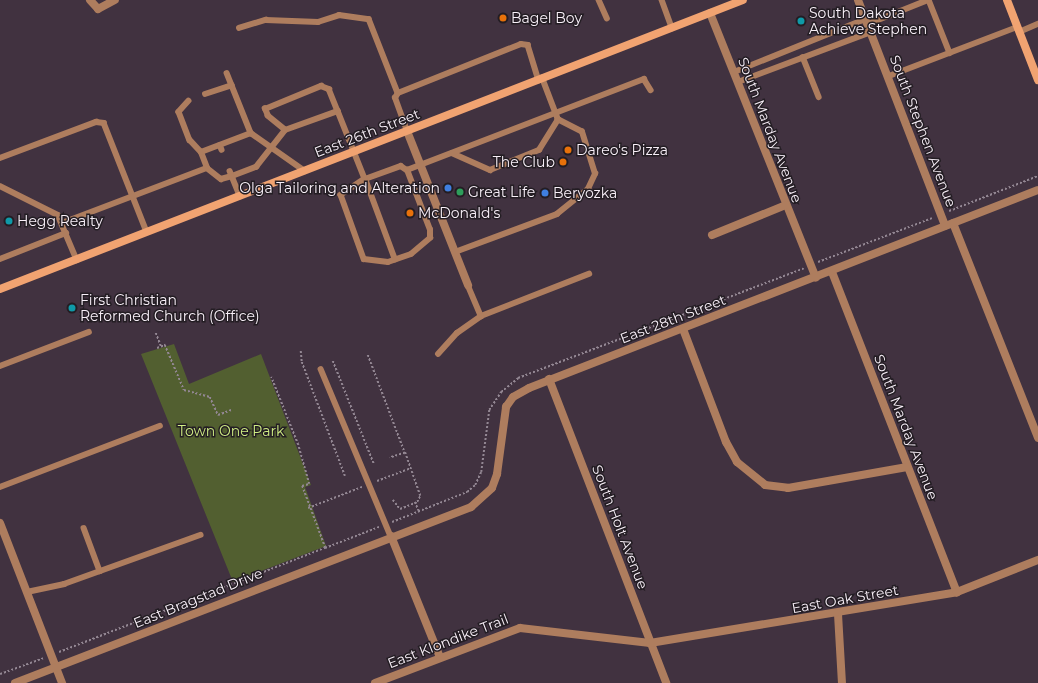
<!DOCTYPE html>
<html>
<head>
<meta charset="utf-8">
<style>
	body { margin:0 }
	#map { position:relative; width:1038px; height:683px; overflow:hidden; background:#413240; font-family:Montserrat,sans-serif }
	div>[style] { position:absolute }
	[style*='--x'] { left:calc(var(--x)*1px); top:calc(var(--y)*1px); width:calc(var(--w)*1px); rotate:calc(var(--a)*1deg) }
	.green>* { inset:0; background:#525f30 }
	.path>* { height:1.5px; margin-top:-0.75px; transform-origin:0; background:repeating-linear-gradient(90deg,#938793 0 2px,transparent 0 4px) }
	.lane>* { height:5.5px; margin:-2.75px; padding:0 2.75px; transform-origin:2.75px; border-radius:2.75px; background:#ae7d5e }
	.street>* { height:8px; margin:-4px; padding:0 4px; transform-origin:4px; border-radius:4px; background:#ae7d5e }
	.secondary>* { height:8px; margin:-4px; padding:0 4px; transform-origin:4px; border-radius:4px; background:#f1a371 }
	.dots>* { width:11px; height:11px; translate:-50% -50%; box-sizing:border-box; border:2px solid #231d23; border-radius:50% }
	span { translate:-50% -50%; white-space:nowrap; text-align:center; line-height:1.15; -webkit-text-stroke:3px #231d23; paint-order:stroke }
	.poi-label { font-size:14px; color:#f9f0f9 }
	.left { translate:0 -50%; text-align:left }
	.right { translate:-100% -50%; text-align:right }
	.street-label { font-size:14px; color:#f9f0f9 }
	.park-label { font-size:14px; color:#d0ee84 }
</style>
</head>
<body>
<div id="map">
	<div class="green">
		<div style="clip-path:polygon(174px 344px,189px 384px,261px 354px,311px 485px,305px 487px,326px 546px,233px 582px,141px 354px)"></div>
	</div>
	<div class="path">
		<div style="--x:949;--y:211;--w:96;--a:-21.5"></div>
		<div style="--x:818;--y:262;--w:122;--a:-21.1"></div>
		<div style="--x:156;--y:333;--w:14;--a:69"></div>
		<div style="--x:157;--y:348;--w:9;--a:-21"></div>
		<div style="--x:165;--y:345;--w:49;--a:67.1"></div>
		<div style="--x:184;--y:390;--w:27;--a:15"></div>
		<div style="--x:210;--y:397;--w:20;--a:66"></div>
		<div style="--x:218;--y:415;--w:14;--a:-21"></div>
		<div style="--x:301;--y:351;--w:11;--a:85"></div>
		<div style="--x:302;--y:362;--w:122;--a:69.3"></div>
		<div style="--x:368;--y:355;--w:105;--a:69.3"></div>
		<div style="--x:405;--y:453;--w:16;--a:162"></div>
		<div style="--x:333;--y:361;--w:111;--a:68.3"></div>
		<div style="--x:377;--y:481;--w:36;--a:-21"></div>
		<div style="--x:393;--y:500;--w:11;--a:52"></div>
		<div style="--x:400;--y:509;--w:18;--a:-22"></div>
		<div style="--x:417;--y:502;--w:7;--a:-63"></div>
		<div style="--x:420;--y:496;--w:46;--a:-109.2"></div>
		<div style="--x:415;--y:502;--w:10;--a:66"></div>
		<div style="--x:308;--y:508;--w:58;--a:-21.3"></div>
		<div style="--x:392;--y:522;--w:81;--a:-21.8"></div>
		<div style="--x:467;--y:492;--w:11;--a:-41"></div>
		<div style="--x:475;--y:485;--w:14;--a:-65"></div>
		<div style="--x:481;--y:472;--w:63;--a:-82.6"></div>
		<div style="--x:489;--y:410;--w:22;--a:-56"></div>
		<div style="--x:501;--y:392;--w:22;--a:-39"></div>
		<div style="--x:518;--y:378;--w:306;--a:-21"></div>
		<div style="--x:325;--y:548;--w:58;--a:-21.3"></div>
		<div style="--x:59;--y:652;--w:286;--a:-21.4"></div>
		<div style="--x:325;--y:548;--w:66;--a:-110.4"></div>
		<div style="--x:302;--y:486;--w:7;--a:-16"></div>
		<div style="--x:309;--y:484;--w:41;--a:-105.8"></div>
		<div style="--x:298;--y:445;--w:73;--a:-111.7"></div>
		<div style="--x:0;--y:674;--w:47;--a:-20"></div>
	</div>
	<div class="lane">
		<div style="--x:599;--y:0;--w:20;--a:66"></div>
		<div style="--x:662;--y:0;--w:30;--a:70"></div>
		<div style="--x:929;--y:0;--w:57;--a:68.4"></div>
		<div style="--x:868;--y:24;--w:65;--a:-21.8"></div>
		<div style="--x:239;--y:28;--w:28;--a:-17"></div>
		<div style="--x:266;--y:20;--w:52;--a:2.2"></div>
		<div style="--x:318;--y:22;--w:22;--a:-18"></div>
		<div style="--x:339;--y:15;--w:30;--a:8"></div>
		<div style="--x:369;--y:19;--w:79;--a:68.6"></div>
		<div style="--x:1019;--y:32;--w:21;--a:-23"></div>
		<div style="--x:803;--y:57;--w:43;--a:68.2"></div>
		<div style="--x:734;--y:72;--w:142;--a:-21.9"></div>
		<div style="--x:227;--y:73;--w:65;--a:68.2"></div>
		<div style="--x:889;--y:76;--w:137;--a:-20.9"></div>
		<div style="--x:738;--y:82;--w:142;--a:-20.6"></div>
		<div style="--x:205;--y:94;--w:28;--a:-18"></div>
		<div style="--x:189;--y:101;--w:15;--a:132"></div>
		<div style="--x:179;--y:112;--w:30;--a:69"></div>
		<div style="--x:190;--y:140;--w:16;--a:47"></div>
		<div style="--x:285;--y:130;--w:22;--a:-141"></div>
		<div style="--x:268;--y:116;--w:8;--a:-113"></div>
		<div style="--x:265;--y:109;--w:61;--a:-22.3"></div>
		<div style="--x:321;--y:86;--w:9;--a:21"></div>
		<div style="--x:329;--y:89;--w:24;--a:68"></div>
		<div style="--x:407;--y:131;--w:35;--a:-110"></div>
		<div style="--x:395;--y:98;--w:6;--a:-59"></div>
		<div style="--x:398;--y:93;--w:132;--a:-21.7"></div>
		<div style="--x:521;--y:44;--w:7;--a:8"></div>
		<div style="--x:528;--y:45;--w:37;--a:73"></div>
		<div style="--x:220;--y:145;--w:5;--a:68"></div>
		<div style="--x:452;--y:153;--w:42;--a:24.1"></div>
		<div style="--x:490;--y:170;--w:53;--a:-22.2"></div>
		<div style="--x:539;--y:150;--w:36;--a:-58"></div>
		<div style="--x:0;--y:158;--w:103;--a:-20.6"></div>
		<div style="--x:96;--y:122;--w:8;--a:7"></div>
		<div style="--x:104;--y:123;--w:117;--a:68.5"></div>
		<div style="--x:207;--y:168;--w:17;--a:-111"></div>
		<div style="--x:201;--y:152;--w:53;--a:-20.8"></div>
		<div style="--x:251;--y:133;--w:66;--a:35.1"></div>
		<div style="--x:230;--y:171;--w:5;--a:68"></div>
		<div style="--x:232;--y:176;--w:26;--a:-21"></div>
		<div style="--x:256;--y:167;--w:47;--a:-51.9"></div>
		<div style="--x:285;--y:130;--w:56;--a:-19.7"></div>
		<div style="--x:338;--y:111;--w:73;--a:68.3"></div>
		<div style="--x:365;--y:179;--w:38;--a:-20"></div>
		<div style="--x:401;--y:166;--w:7;--a:34"></div>
		<div style="--x:407;--y:170;--w:254;--a:-21"></div>
		<div style="--x:644;--y:79;--w:13;--a:58"></div>
		<div style="--x:0;--y:186;--w:65;--a:26.6"></div>
		<div style="--x:58;--y:215;--w:49;--a:67.1"></div>
		<div style="--x:62;--y:223;--w:155;--a:-20.8"></div>
		<div style="--x:207;--y:168;--w:18;--a:38"></div>
		<div style="--x:221;--y:179;--w:11;--a:-15"></div>
		<div style="--x:232;--y:176;--w:22;--a:68"></div>
		<div style="--x:455;--y:252;--w:109;--a:-20.4"></div>
		<div style="--x:557;--y:214;--w:40;--a:-39"></div>
		<div style="--x:588;--y:189;--w:17;--a:-65"></div>
		<div style="--x:595;--y:174;--w:44;--a:-107.2"></div>
		<div style="--x:582;--y:132;--w:27;--a:-153"></div>
		<div style="--x:558;--y:120;--w:45;--a:-110.9"></div>
		<div style="--x:0;--y:259;--w:71;--a:-21.5"></div>
		<div style="--x:395;--y:260;--w:86;--a:-110.3"></div>
		<div style="--x:365;--y:179;--w:29;--a:146"></div>
		<div style="--x:341;--y:195;--w:68;--a:70.2"></div>
		<div style="--x:364;--y:259;--w:24;--a:7"></div>
		<div style="--x:388;--y:262;--w:24;--a:-19"></div>
		<div style="--x:411;--y:254;--w:25;--a:-40"></div>
		<div style="--x:430;--y:238;--w:8;--a:-90"></div>
		<div style="--x:430;--y:230;--w:64;--a:-111"></div>
		<div style="--x:468;--y:285;--w:34;--a:67"></div>
		<div style="--x:481;--y:316;--w:116;--a:-21.3"></div>
		<div style="--x:438;--y:354;--w:28;--a:-48"></div>
		<div style="--x:457;--y:333;--w:29;--a:-35"></div>
		<div style="--x:0;--y:366;--w:95;--a:-20.9"></div>
		<div style="--x:321;--y:369;--w:181;--a:67.3"></div>
		<div style="--x:0;--y:487;--w:171;--a:-20.9"></div>
		<div style="--x:84;--y:528;--w:46;--a:69.6"></div>
		<div style="--x:27;--y:592;--w:38;--a:-12"></div>
		<div style="--x:64;--y:584;--w:145;--a:-19.8"></div>
	</div>
	<div class="street">
		<div style="--x:90;--y:0;--w:12;--a:48"></div>
		<div style="--x:98;--y:9;--w:19;--a:-28"></div>
		<div style="--x:858;--y:0;--w:242;--a:68.9"></div>
		<div style="--x:710;--y:13;--w:285;--a:68.2"></div>
		<div style="--x:407;--y:131;--w:166;--a:68.4"></div>
		<div style="--x:953;--y:223;--w:231;--a:68.4"></div>
		<div style="--x:712;--y:235;--w:80;--a:-22.1"></div>
		<div style="--x:832;--y:272;--w:344;--a:68.7"></div>
		<div style="--x:683;--y:329;--w:121;--a:69.2"></div>
		<div style="--x:726;--y:442;--w:23;--a:61"></div>
		<div style="--x:737;--y:462;--w:36;--a:39"></div>
		<div style="--x:765;--y:485;--w:23;--a:7"></div>
		<div style="--x:788;--y:488;--w:121;--a:-10"></div>
		<div style="--x:549;--y:379;--w:326;--a:68.9"></div>
		<div style="--x:0;--y:523;--w:172;--a:68.8"></div>
		<div style="--x:391;--y:536;--w:131;--a:68"></div>
		<div style="--x:838;--y:614;--w:69;--a:86.7"></div>
		<div style="--x:15;--y:683;--w:489;--a:-21.1"></div>
		<div style="--x:471;--y:507;--w:28;--a:-42"></div>
		<div style="--x:492;--y:488;--w:15;--a:-70"></div>
		<div style="--x:497;--y:474;--w:68;--a:-82.3"></div>
		<div style="--x:506;--y:407;--w:12;--a:-55"></div>
		<div style="--x:513;--y:397;--w:18;--a:-29"></div>
		<div style="--x:529;--y:388;--w:546;--a:-21.26"></div>
		<div style="--x:375;--y:683;--w:155;--a:-20.8"></div>
		<div style="--x:520;--y:628;--w:131;--a:6.6"></div>
		<div style="--x:650;--y:643;--w:311;--a:-9.4"></div>
		<div style="--x:957;--y:592;--w:87;--a:-21.6"></div>
	</div>
	<div class="secondary">
		<div style="--x:1007;--y:0;--w:86;--a:68.8"></div>
		<div style="--x:0;--y:289;--w:797;--a:-21.25"></div>
	</div>
	<div class="dots">
		<div style="left:503px;top:18px;background:#e8710a"></div>
		<div style="left:801px;top:21px;background:#0f9aa8"></div>
		<div style="left:568px;top:150px;background:#e8710a"></div>
		<div style="left:563px;top:162px;background:#e8710a"></div>
		<div style="left:448px;top:188px;background:#3f7fe0"></div>
		<div style="left:460px;top:192px;background:#2e9e5b"></div>
		<div style="left:545px;top:193px;background:#3f7fe0"></div>
		<div style="left:410px;top:213px;background:#e8710a"></div>
		<div style="left:9px;top:221px;background:#0f9aa8"></div>
		<div style="left:72px;top:308px;background:#0f9aa8"></div>
	</div>
	<div class="poi-label">
		<span class="left" style="left:809px;top:21px">South Dakota<br>Achieve Stephen</span>
		<span class="left" style="left:511px;top:18px">Bagel Boy</span>
		<span class="left" style="left:576px;top:150px">Dareo's Pizza</span>
		<span class="right" style="left:555px;top:162px">The Club</span>
		<span class="right" style="left:440px;top:188px">Olga Tailoring and Alteration</span>
		<span class="left" style="left:468px;top:192px">Great Life</span>
		<span class="left" style="left:553px;top:193px">Beryozka</span>
		<span class="left" style="left:418px;top:213px">McDonald's</span>
		<span class="left" style="left:17px;top:221px">Hegg Realty</span>
		<span class="left" style="left:80px;top:308px">First Christian<br>Reformed Church (Office)</span>
	</div>
	<div class="street-label">
		<span style="left:770px;top:130px;rotate:69deg">South Marday Avenue</span>
		<span style="left:923px;top:131px;rotate:69deg">South Stephen Avenue</span>
		<span style="left:367px;top:133px;rotate:-21deg">East 26th Street</span>
		<span style="left:673px;top:319px;rotate:-21deg">East 28th Street</span>
		<span style="left:906px;top:427px;rotate:69deg">South Marday Avenue</span>
		<span style="left:620px;top:527px;rotate:69deg">South Holt Avenue</span>
		<span style="left:198px;top:598px;rotate:-22deg">East Bragstad Drive</span>
		<span style="left:845px;top:599px;rotate:-10deg">East Oak Street</span>
		<span style="left:448px;top:641px;rotate:-21deg">East Klondike Trail</span>
	</div>
	<div class="park-label">
		<span style="left:231px;top:431px">Town One Park</span>
	</div>
</div>
</body>
</html>
